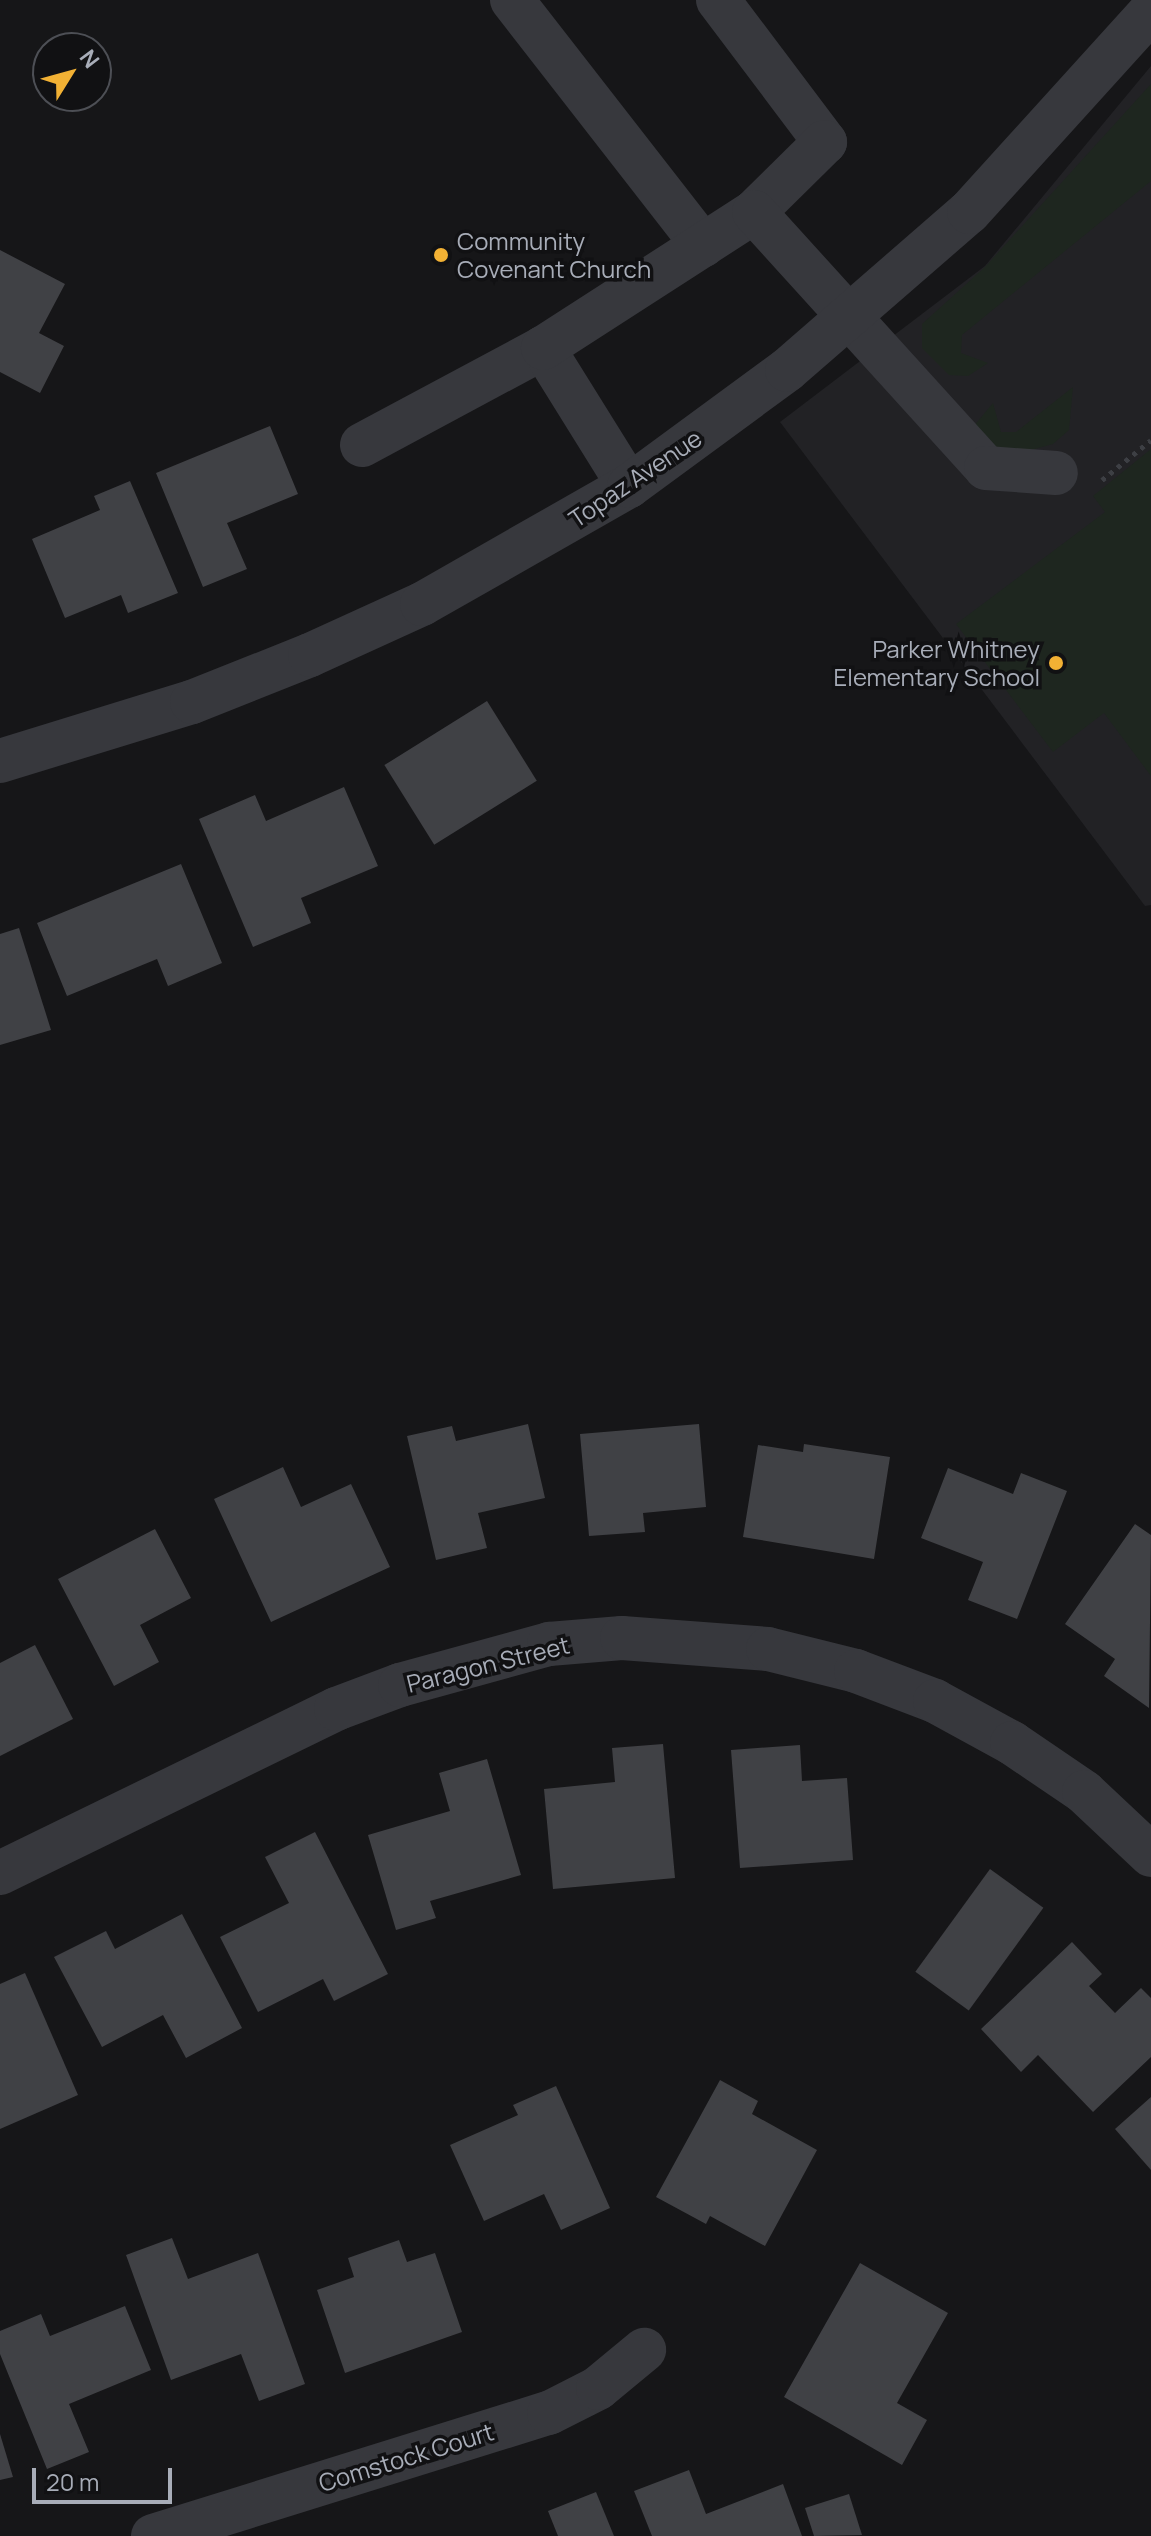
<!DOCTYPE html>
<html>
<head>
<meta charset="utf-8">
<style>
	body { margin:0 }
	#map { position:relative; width:1151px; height:2536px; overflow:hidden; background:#161618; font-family:Manrope,sans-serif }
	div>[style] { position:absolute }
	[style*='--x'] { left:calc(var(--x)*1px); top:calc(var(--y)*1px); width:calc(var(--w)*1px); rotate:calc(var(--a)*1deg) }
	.built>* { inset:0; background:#222225 }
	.green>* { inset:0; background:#1e261f }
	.building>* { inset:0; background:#404145; transform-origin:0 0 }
	.path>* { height:5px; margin-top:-2.5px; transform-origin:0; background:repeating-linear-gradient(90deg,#3d3f44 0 4px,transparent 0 10px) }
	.minor>* { height:44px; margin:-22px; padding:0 22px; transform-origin:22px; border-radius:22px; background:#37383d }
	.dots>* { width:22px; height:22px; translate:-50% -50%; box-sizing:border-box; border:4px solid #111113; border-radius:50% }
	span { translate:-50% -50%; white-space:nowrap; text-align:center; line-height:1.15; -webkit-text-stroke:7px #111113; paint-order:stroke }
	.poi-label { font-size:24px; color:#a8adb8 }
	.left { translate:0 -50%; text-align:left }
	.right { translate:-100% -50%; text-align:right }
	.street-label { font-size:24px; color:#a8adb8 }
	.north { position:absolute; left:32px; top:32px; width:80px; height:80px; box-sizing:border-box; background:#111113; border:2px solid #4d4f55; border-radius:50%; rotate:53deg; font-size:22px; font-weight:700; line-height:32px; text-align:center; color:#a8adb8 }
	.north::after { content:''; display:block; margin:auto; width:28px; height:36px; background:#f2b134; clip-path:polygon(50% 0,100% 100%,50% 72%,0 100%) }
	.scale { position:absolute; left:32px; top:2468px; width:140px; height:36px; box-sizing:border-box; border:4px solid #a8adb8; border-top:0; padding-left:10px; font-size:24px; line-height:28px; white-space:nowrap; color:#a8adb8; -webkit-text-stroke:6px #111113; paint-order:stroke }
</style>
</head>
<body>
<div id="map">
	<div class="built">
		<div style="clip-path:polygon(1151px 66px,1151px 905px,1145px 906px,780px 422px,985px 266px)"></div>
	</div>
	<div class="green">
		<div style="clip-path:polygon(1151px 84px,1151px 181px,962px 335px,961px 353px,988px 363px,968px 376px,949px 375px,922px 348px,922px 324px,985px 267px)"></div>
		<div style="clip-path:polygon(1073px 387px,1069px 430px,1053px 444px,1031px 450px,983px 447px,973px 427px,993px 403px,1001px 432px,1016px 432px)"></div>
		<div style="clip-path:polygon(1151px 449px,1151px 776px,1104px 713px,1053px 752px,956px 624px,1105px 512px,1093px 496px)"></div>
	</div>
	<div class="building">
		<div style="clip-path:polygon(0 250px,65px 284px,39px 333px,64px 346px,40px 393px,0 372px)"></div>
		<div style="clip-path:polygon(270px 426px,298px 494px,227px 523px,247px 569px,203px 587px,156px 473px)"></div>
		<div style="clip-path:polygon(130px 481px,178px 593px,128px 613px,121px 595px,65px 618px,32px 539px,100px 510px,94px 496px)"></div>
		<div style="left:487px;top:701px;width:94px;height:121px;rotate:58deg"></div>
		<div style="clip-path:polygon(344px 787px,378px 866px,301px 898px,311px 923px,253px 947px,199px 819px,255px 795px,266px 821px)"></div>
		<div style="clip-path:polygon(181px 864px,222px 963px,168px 986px,157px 959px,67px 996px,37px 923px)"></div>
		<div style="clip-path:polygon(19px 928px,51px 1030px,0 1045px,0 934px)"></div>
		<div style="clip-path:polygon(528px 1424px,545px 1498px,478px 1513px,487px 1548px,436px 1560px,407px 1436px,452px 1426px,456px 1441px)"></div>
		<div style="clip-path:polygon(699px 1424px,706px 1507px,643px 1513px,645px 1532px,589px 1536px,580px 1434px)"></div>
		<div style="clip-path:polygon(804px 1444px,890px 1457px,874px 1559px,743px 1537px,758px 1445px,803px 1452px)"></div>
		<div style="clip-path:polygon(283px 1467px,301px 1507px,351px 1484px,390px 1567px,271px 1622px,214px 1499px)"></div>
		<div style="clip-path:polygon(948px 1468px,1013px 1494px,1021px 1473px,1067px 1491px,1017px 1619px,968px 1600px,983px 1562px,921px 1538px)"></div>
		<div style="clip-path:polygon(1135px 1524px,1151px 1535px,1149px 1708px,1104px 1676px,1115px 1659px,1065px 1624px)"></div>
		<div style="clip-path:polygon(155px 1529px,191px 1598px,140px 1625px,159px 1662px,114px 1686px,58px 1579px)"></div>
		<div style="clip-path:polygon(35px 1645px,73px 1719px,0 1756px,0 1663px)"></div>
		<div style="clip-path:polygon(663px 1744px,675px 1878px,553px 1889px,544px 1789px,615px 1782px,612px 1748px)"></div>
		<div style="clip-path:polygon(800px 1745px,802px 1781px,847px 1778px,853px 1860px,740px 1868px,731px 1750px)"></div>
		<div style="clip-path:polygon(487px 1759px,521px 1875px,430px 1901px,436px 1918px,396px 1930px,368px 1835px,450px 1811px,439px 1773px)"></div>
		<div style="clip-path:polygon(315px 1832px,388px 1974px,334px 2001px,323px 1979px,258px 2012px,220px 1937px,289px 1903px,265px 1857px)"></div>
		<div style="left:990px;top:1869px;width:66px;height:127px;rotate:36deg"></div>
		<div style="clip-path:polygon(182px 1914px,242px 2028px,186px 2058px,163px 2015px,102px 2047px,54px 1957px,106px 1931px,115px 1949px)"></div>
		<div style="clip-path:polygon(1072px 1942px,1102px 1974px,1089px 1986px,1115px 2013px,1141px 1988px,1151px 1998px,1151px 2057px,1093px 2112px,1038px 2055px,1021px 2072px,981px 2029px)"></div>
		<div style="clip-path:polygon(25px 1973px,78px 2095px,0 2129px,0 1984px)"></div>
		<div style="clip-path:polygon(720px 2080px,758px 2101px,752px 2114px,817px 2150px,765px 2246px,710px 2216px,706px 2224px,656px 2197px)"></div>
		<div style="clip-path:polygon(556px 2086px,610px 2208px,561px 2230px,544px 2194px,484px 2221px,450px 2145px,518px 2115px,513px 2105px)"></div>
		<div style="clip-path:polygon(1151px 2097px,1151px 2170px,1115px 2129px)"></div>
		<div style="clip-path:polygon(172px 2238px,188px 2279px,258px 2253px,305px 2384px,259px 2401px,241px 2354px,171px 2380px,126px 2255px)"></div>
		<div style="clip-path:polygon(399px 2240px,407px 2262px,435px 2253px,462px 2332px,345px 2373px,317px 2290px,354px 2277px,348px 2258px)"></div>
		<div style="clip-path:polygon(860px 2263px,948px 2313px,897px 2403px,927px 2420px,902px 2465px,784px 2397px)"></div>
		<div style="clip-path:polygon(125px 2306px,151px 2370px,69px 2404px,89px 2452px,47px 2469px,0 2354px,0 2331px,41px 2314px,50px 2336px)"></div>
		<div style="clip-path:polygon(0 2434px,13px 2477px,0 2480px)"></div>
		<div style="clip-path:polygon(689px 2470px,706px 2514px,783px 2484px,802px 2536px,652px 2536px,634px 2491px)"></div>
		<div style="clip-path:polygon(596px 2492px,614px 2536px,558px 2536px,548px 2511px)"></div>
		<div style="clip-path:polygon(849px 2494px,862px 2535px,814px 2536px,805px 2508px)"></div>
	</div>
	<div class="path">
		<div style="--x:1102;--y:480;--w:63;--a:-39.2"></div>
	</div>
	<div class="minor">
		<div style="--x:512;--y:0;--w:311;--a:52.1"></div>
		<div style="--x:718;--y:0;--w:178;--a:53"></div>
		<div style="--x:825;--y:142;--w:100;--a:135.4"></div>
		<div style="--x:362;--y:445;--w:205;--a:-28.2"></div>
		<div style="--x:629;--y:486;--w:163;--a:-121.9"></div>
		<div style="--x:543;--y:348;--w:251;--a:-32.8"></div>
		<div style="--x:754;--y:212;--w:345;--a:47.8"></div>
		<div style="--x:986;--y:468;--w:70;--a:4.1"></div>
		<div style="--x:0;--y:761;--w:201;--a:-17.1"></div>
		<div style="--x:192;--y:702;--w:127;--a:-21.7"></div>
		<div style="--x:310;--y:655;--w:123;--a:-24.5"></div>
		<div style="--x:422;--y:604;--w:238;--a:-29.7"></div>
		<div style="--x:629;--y:486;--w:196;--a:-36.3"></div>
		<div style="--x:787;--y:370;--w:241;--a:-41"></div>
		<div style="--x:969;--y:212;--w:271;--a:-47.8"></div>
		<div style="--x:0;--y:1873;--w:374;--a:-26"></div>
		<div style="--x:336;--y:1709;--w:68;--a:-20.6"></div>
		<div style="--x:400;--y:1685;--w:155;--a:-15.4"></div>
		<div style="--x:549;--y:1644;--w:73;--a:-4.7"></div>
		<div style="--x:622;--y:1638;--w:146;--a:4.3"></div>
		<div style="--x:768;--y:1649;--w:91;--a:14"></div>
		<div style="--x:856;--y:1671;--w:85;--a:20.8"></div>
		<div style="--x:935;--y:1701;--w:88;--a:28.6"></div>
		<div style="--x:1012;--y:1743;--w:87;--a:34.2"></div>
		<div style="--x:1084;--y:1792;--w:92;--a:43.2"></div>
		<div style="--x:153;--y:2536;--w:415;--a:-17.3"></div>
		<div style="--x:549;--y:2413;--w:55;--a:-27"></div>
		<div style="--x:598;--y:2388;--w:60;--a:-39.6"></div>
	</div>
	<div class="dots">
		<div style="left:441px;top:255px;background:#f2b134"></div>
		<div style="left:1056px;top:663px;background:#f2b134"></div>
	</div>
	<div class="poi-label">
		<span class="left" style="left:457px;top:255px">Community<br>Covenant Church</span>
		<span class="right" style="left:1040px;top:663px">Parker Whitney<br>Elementary School</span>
	</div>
	<div class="street-label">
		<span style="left:635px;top:478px;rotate:-34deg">Topaz Avenue</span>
		<span style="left:488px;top:1664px;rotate:-14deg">Paragon Street</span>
		<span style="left:406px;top:2457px;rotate:-17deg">Comstock Court</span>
	</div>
	<div class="north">N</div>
	<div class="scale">20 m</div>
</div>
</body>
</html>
